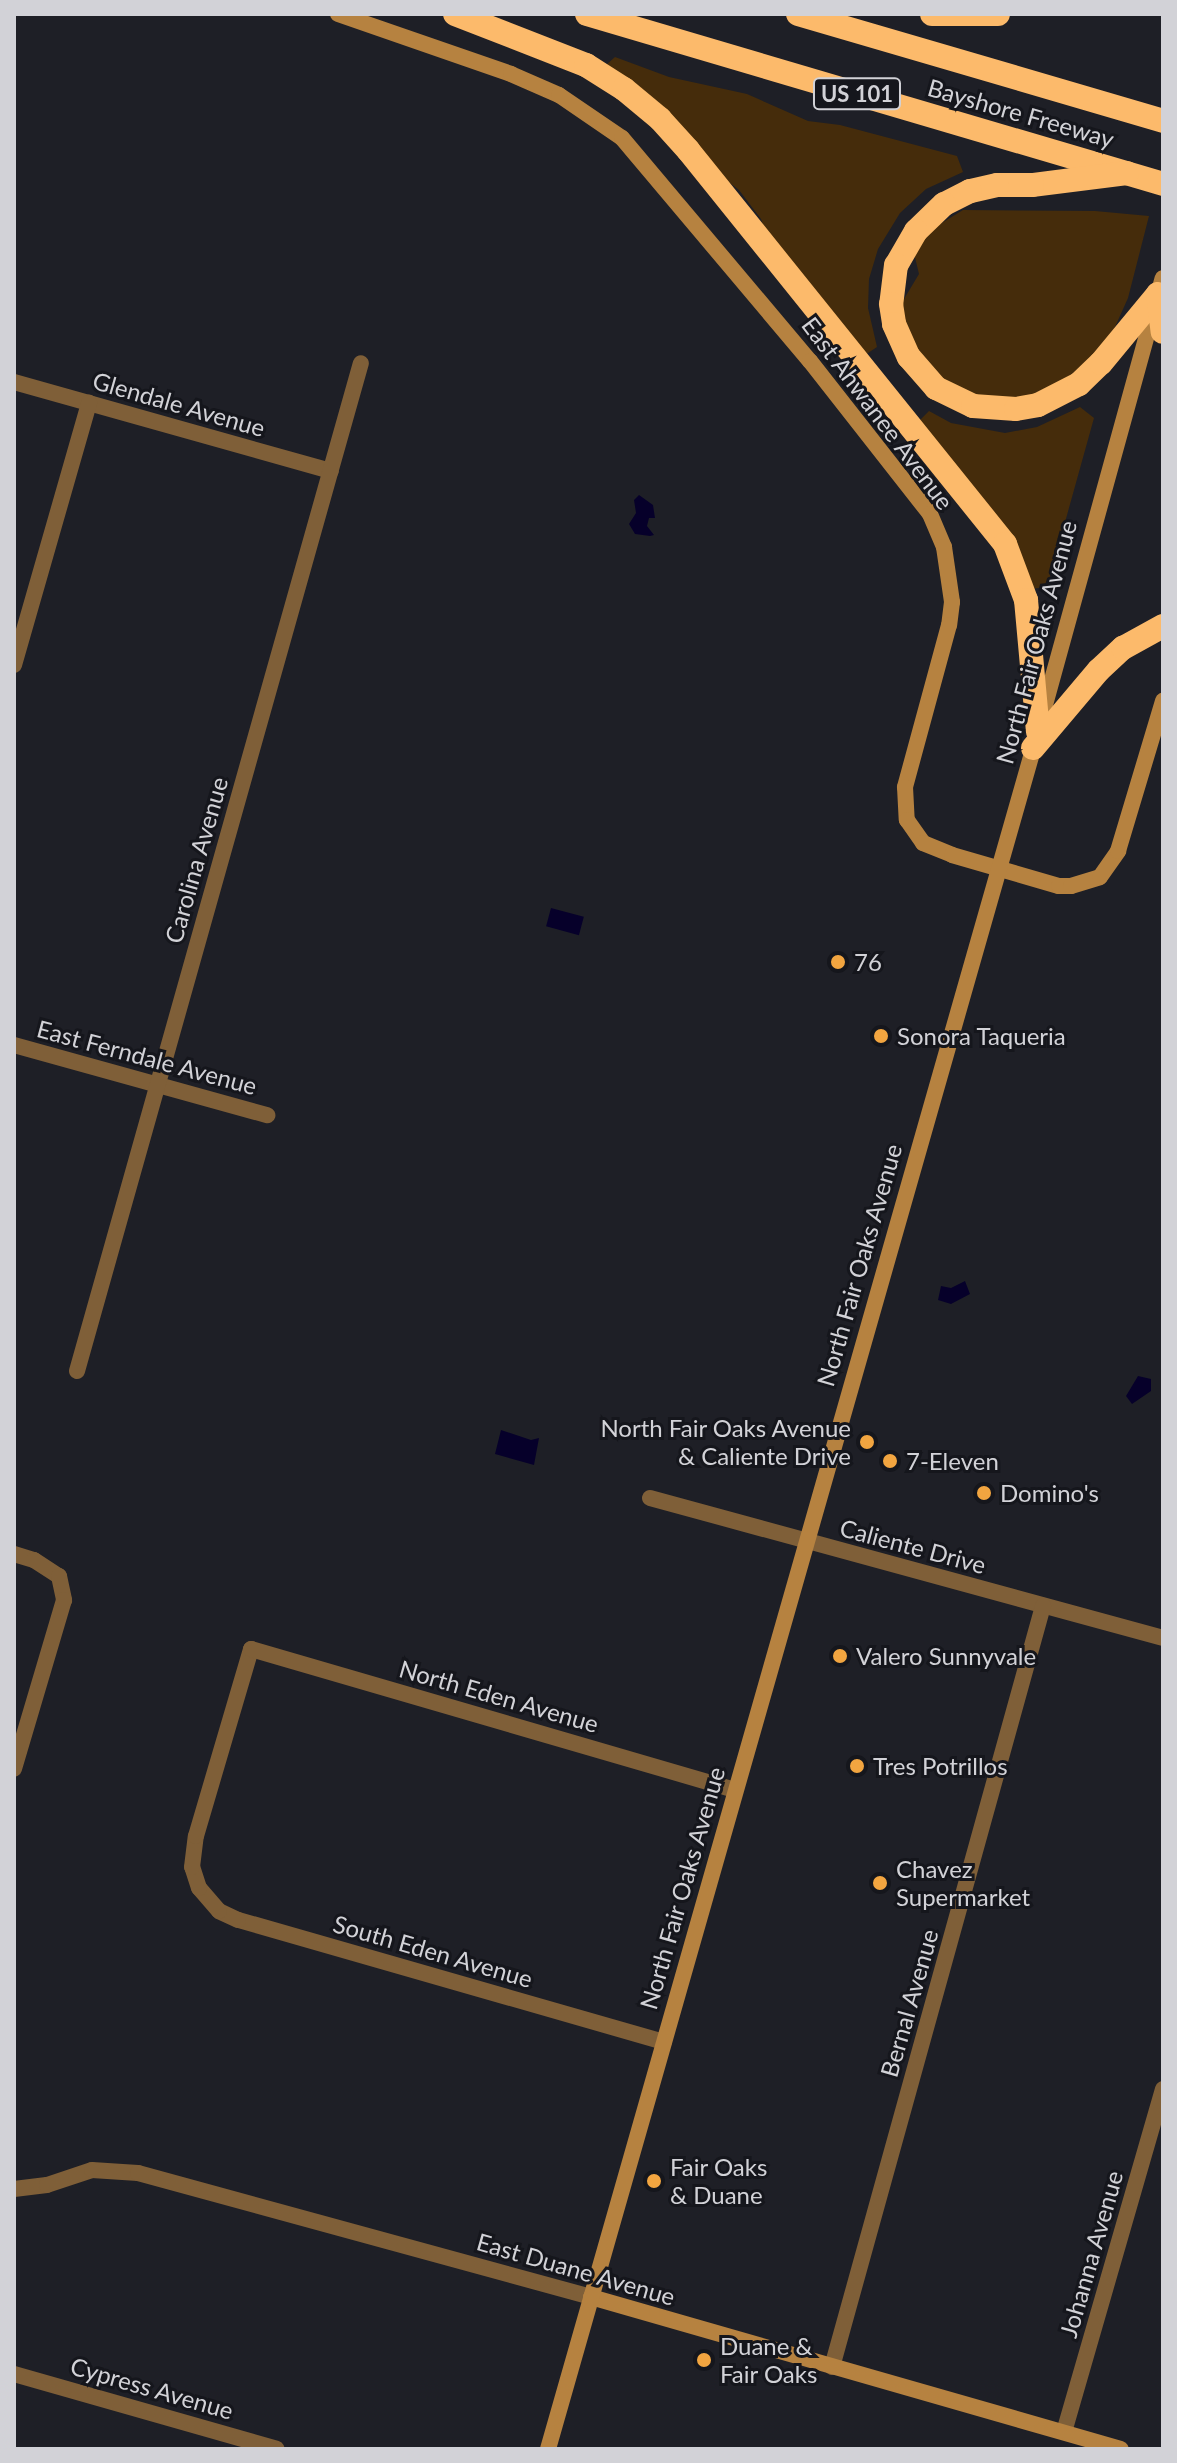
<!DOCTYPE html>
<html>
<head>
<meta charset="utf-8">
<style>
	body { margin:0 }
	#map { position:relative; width:1177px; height:2463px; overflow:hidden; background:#1e1f26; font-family:Lato,sans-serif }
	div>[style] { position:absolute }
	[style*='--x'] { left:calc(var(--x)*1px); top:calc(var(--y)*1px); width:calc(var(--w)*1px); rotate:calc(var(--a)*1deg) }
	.green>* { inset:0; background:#452c0b }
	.water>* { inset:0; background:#06002a; transform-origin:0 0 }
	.street>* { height:16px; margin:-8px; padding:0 8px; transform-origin:8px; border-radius:8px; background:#7f5f38 }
	.secondary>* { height:16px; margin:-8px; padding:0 8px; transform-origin:8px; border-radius:8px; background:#b68240 }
	.highway>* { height:24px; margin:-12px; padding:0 12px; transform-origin:12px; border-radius:12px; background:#fcba6b }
	.dots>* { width:22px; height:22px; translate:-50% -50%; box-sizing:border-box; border:4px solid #15161c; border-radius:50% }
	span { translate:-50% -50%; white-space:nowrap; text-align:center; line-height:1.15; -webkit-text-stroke:6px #15161c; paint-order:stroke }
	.shield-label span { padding:2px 6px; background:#15161c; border:2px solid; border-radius:6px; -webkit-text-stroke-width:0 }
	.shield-label { font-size:22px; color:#d2d2d7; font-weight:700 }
	.street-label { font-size:24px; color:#d2d2d7 }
	.poi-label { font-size:24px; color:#d2d2d7 }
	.left { translate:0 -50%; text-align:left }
	.right { translate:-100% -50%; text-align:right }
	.frame { position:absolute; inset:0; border:16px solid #d2d2d7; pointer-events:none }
</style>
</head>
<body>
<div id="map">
	<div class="green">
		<div style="clip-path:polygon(615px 57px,669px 77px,747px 94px,808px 121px,840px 125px,957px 156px,963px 172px,926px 189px,900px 213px,878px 249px,869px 279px,868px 308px,877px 347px,862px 357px,768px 241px,761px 219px,739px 190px,703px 162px,606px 65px)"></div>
		<div style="clip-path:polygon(963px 210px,1095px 211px,1149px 216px,1128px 298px,1115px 327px,1093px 359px,1059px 383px,1022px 399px,997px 403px,949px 390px,911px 343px,901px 304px,919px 274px,913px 249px,932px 229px)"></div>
		<div style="clip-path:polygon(1080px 407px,1094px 418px,1047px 587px,1030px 589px,917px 423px,929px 411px,951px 423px,1005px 433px,1037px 427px)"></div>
	</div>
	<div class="water">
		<div style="clip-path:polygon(639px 495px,653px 505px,655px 518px,649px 518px,647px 526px,654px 535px,650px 536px,635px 534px,629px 524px,636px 513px,634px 500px)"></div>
		<div style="left:551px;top:908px;width:34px;height:19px;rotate:15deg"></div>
		<div style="clip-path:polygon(965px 1281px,970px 1294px,951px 1304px,938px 1300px,941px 1286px,951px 1288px)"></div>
		<div style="clip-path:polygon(1138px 1376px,1151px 1379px,1151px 1391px,1132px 1404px,1126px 1396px)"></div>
		<div style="clip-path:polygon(501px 1430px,531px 1440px,539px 1438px,534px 1465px,495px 1454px)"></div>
	</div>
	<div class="street">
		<div style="--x:14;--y:382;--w:329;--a:15.7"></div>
		<div style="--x:14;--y:665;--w:273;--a:-74"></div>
		<div style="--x:14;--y:1045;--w:263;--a:15.5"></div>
		<div style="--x:77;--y:1371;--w:1047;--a:-74.27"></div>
		<div style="--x:650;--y:1498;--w:532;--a:15.26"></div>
		<div style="--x:14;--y:1554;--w:21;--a:17"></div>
		<div style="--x:34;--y:1560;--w:30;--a:33"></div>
		<div style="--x:59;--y:1576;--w:25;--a:78"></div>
		<div style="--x:64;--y:1600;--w:176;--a:106.5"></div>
		<div style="--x:664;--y:2042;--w:443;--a:-164"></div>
		<div style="--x:238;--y:1920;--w:21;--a:-155"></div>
		<div style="--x:219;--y:1911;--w:30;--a:-131"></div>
		<div style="--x:199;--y:1888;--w:22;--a:-108"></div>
		<div style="--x:192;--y:1867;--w:31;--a:-83"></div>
		<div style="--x:196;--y:1836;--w:195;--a:-73.6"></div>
		<div style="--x:251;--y:1649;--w:504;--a:16.24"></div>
		<div style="--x:14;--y:2189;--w:33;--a:-7"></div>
		<div style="--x:47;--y:2185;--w:47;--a:-18.4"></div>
		<div style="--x:92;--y:2170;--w:46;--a:3.7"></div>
		<div style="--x:138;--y:2173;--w:470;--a:15.3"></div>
		<div style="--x:832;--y:2367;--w:790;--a:-74.5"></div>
		<div style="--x:14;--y:2374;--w:273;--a:15.9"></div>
		<div style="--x:1064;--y:2432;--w:357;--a:-73.9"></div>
	</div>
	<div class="secondary">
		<div style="--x:338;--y:14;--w:183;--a:19.1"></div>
		<div style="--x:511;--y:74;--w:52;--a:23.6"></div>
		<div style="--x:559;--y:95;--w:76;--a:34.3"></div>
		<div style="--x:622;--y:138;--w:292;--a:49.9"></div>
		<div style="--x:810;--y:361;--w:194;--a:51.9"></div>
		<div style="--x:930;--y:514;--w:36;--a:67"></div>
		<div style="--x:944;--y:547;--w:56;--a:81.7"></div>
		<div style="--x:952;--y:602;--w:23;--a:97"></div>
		<div style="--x:949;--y:625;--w:168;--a:105.2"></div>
		<div style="--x:905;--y:787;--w:33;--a:87"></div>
		<div style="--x:907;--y:820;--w:28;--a:55"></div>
		<div style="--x:923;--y:843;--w:31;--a:22"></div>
		<div style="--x:952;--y:855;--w:111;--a:16.2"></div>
		<div style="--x:1059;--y:886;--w:12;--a:0"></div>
		<div style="--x:1071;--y:886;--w:30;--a:-17"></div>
		<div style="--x:1100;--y:877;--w:32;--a:-55"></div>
		<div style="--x:1118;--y:851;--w:157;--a:-73.3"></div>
		<div style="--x:1042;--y:716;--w:454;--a:-74.6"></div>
		<div style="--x:591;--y:2297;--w:551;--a:16"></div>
		<div style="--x:548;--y:2449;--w:1778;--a:-74.07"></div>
	</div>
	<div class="highway">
		<div style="--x:455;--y:14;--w:141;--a:21.3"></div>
		<div style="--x:586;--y:65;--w:45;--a:32.3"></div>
		<div style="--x:624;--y:89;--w:47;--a:39.8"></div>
		<div style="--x:660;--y:119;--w:42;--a:47.9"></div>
		<div style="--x:688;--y:150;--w:506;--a:51.18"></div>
		<div style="--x:1005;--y:544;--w:60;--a:69.4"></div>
		<div style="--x:1026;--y:600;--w:132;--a:84.8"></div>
		<div style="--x:587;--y:14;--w:601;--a:16.44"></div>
		<div style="--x:798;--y:14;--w:380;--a:16.3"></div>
		<div style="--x:932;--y:14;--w:66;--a:0"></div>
		<div style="--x:1127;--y:173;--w:96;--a:172.8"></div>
		<div style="--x:1032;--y:185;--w:35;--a:180"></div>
		<div style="--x:997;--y:185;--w:28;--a:167"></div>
		<div style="--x:970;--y:191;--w:29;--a:153"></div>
		<div style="--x:944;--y:204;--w:39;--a:136"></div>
		<div style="--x:916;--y:231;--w:39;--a:120"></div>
		<div style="--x:896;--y:265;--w:39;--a:97"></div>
		<div style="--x:891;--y:304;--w:20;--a:81"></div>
		<div style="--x:894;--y:324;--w:36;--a:66"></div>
		<div style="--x:909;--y:357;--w:41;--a:48.9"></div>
		<div style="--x:936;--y:388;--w:41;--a:25.9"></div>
		<div style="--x:973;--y:406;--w:43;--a:4"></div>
		<div style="--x:1016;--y:409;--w:22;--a:-10"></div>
		<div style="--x:1038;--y:405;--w:46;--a:-27.1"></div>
		<div style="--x:1079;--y:384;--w:30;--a:-44"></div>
		<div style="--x:1101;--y:363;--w:89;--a:-50.4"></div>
		<div style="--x:1158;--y:294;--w:38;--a:83"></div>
		<div style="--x:1033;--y:748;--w:102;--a:-49.8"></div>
		<div style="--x:1099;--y:670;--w:33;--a:-43"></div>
		<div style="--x:1123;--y:648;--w:46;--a:-28.8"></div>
	</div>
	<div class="dots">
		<div style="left:838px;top:962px;background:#f2a540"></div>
		<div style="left:881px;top:1036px;background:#f2a540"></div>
		<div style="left:867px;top:1442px;background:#f2a540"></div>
		<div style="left:890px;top:1461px;background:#f2a540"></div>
		<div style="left:984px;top:1493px;background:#f2a540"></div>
		<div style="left:840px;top:1656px;background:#f2a540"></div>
		<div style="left:857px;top:1766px;background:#f2a540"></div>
		<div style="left:880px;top:1883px;background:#f2a540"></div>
		<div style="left:654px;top:2181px;background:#f2a540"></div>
		<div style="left:704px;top:2360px;background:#f2a540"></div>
	</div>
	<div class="shield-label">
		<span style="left:857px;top:94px">US 101</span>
	</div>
	<div class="street-label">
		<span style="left:1021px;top:113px;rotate:16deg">Bayshore Freeway</span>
		<span style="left:179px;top:404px;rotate:16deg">Glendale Avenue</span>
		<span style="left:878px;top:413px;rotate:53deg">East Ahwanee Avenue</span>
		<span style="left:1036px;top:642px;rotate:-75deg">North Fair Oaks Avenue</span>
		<span style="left:196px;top:860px;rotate:-74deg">Carolina Avenue</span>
		<span style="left:147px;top:1057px;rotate:15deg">East Ferndale Avenue</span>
		<span style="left:859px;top:1265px;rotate:-74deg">North Fair Oaks Avenue</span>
		<span style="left:913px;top:1546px;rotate:15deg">Caliente Drive</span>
		<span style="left:499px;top:1696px;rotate:16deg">North Eden Avenue</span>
		<span style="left:682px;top:1888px;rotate:-74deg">North Fair Oaks Avenue</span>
		<span style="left:433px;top:1951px;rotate:16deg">South Eden Avenue</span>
		<span style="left:909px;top:2003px;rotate:-74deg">Bernal Avenue</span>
		<span style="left:1091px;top:2254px;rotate:-74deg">Johanna Avenue</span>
		<span style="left:576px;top:2269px;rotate:16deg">East Duane Avenue</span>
		<span style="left:152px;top:2388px;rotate:16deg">Cypress Avenue</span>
	</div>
	<div class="poi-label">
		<span class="left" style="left:854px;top:962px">76</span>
		<span class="left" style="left:897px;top:1036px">Sonora Taqueria</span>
		<span class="right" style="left:851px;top:1442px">North Fair Oaks Avenue<br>&amp; Caliente Drive</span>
		<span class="left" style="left:906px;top:1461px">7-Eleven</span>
		<span class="left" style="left:1000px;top:1493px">Domino's</span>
		<span class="left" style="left:856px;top:1656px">Valero Sunnyvale</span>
		<span class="left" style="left:873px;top:1766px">Tres Potrillos</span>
		<span class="left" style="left:896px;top:1883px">Chavez<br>Supermarket</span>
		<span class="left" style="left:670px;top:2181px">Fair Oaks<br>&amp; Duane</span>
		<span class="left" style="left:720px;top:2360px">Duane &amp;<br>Fair Oaks</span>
	</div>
	<div class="frame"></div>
</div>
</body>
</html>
